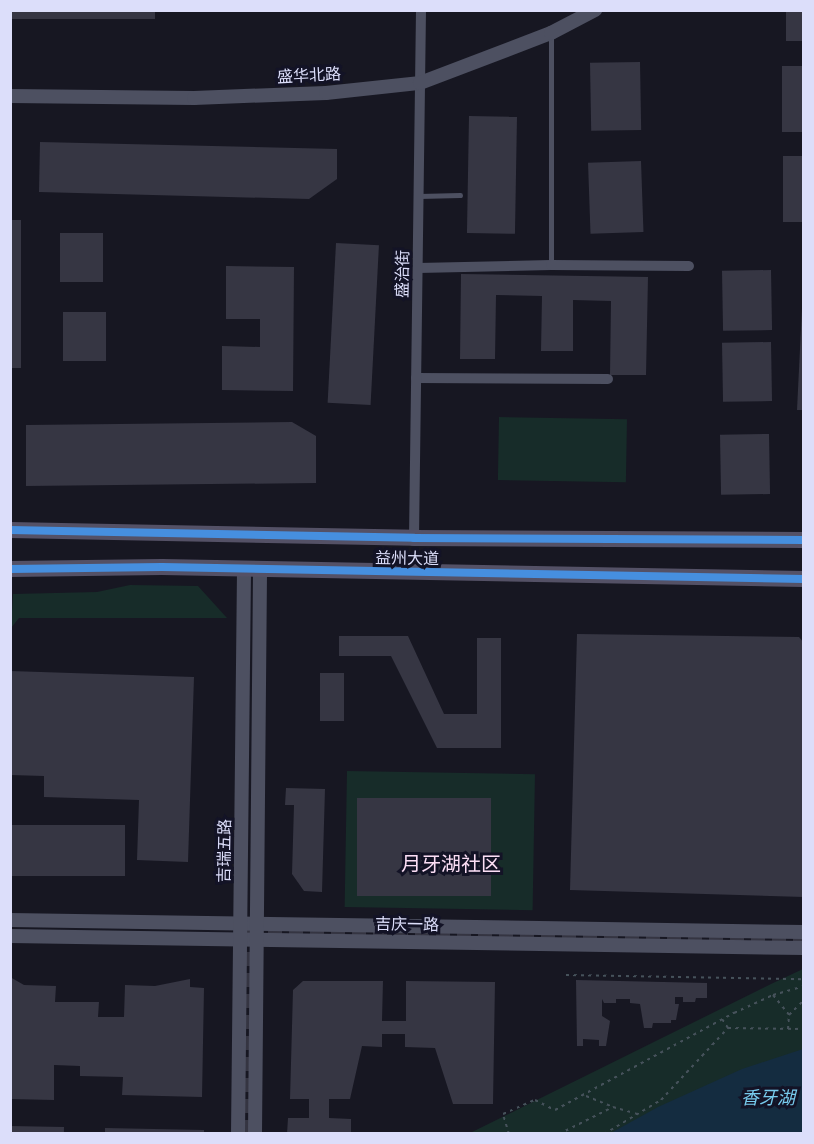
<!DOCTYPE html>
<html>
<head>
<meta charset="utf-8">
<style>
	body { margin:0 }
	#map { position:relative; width:814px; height:1144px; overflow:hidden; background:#171722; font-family:"Varela Round","Noto Sans SC",sans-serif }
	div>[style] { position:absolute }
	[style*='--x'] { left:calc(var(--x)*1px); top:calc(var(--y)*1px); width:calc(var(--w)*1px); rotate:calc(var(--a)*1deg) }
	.green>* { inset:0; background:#172c29; transform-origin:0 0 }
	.water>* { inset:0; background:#142c40 }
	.building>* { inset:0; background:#363643; transform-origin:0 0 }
	.tertiary-tunnel>* { height:14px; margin-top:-7px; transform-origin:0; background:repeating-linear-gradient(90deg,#353542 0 14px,transparent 0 21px) }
	.path>* { height:2px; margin-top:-1px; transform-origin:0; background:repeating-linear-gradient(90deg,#46525b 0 3px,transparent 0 7.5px) }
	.service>* { height:5px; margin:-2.5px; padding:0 2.5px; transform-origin:2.5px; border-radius:2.5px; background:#4d5061 }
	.minor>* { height:10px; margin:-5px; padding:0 5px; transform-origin:5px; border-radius:5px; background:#4d5061 }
	.tertiary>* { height:14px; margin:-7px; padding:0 7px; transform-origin:7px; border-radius:7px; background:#4d5061 }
	.primary>* { height:16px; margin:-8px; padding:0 8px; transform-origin:8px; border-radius:8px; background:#545166 }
	.cycleway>* { height:8px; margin:-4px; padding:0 4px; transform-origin:4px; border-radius:4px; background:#468fdf }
	span { translate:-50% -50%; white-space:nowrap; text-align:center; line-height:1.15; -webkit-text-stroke:6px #131326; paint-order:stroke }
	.street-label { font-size:16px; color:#dcdefa }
	.water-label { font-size:18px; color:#78cbed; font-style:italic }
	.quarter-label { font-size:20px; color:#fbdef5 }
	.frame { position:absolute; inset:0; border:12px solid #dcdefa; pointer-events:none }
</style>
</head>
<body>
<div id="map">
	<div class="green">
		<div style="left:499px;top:417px;width:128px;height:63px;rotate:1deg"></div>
		<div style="clip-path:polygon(130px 585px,198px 586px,227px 618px,19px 618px,11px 628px,13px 594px,97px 592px)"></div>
		<div style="left:347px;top:771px;width:188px;height:136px;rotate:1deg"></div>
		<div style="clip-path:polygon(803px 969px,803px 1133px,468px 1134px,771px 984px)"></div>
	</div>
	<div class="water">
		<div style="clip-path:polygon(803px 1049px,803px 1133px,611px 1133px,658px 1107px,742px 1069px)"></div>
	</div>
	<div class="building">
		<div style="left:10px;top:10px;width:145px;height:9px"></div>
		<div style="left:786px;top:10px;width:18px;height:31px"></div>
		<div style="left:640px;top:62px;width:68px;height:50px;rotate:89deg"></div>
		<div style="left:804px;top:66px;width:66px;height:22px;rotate:90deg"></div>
		<div style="left:469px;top:116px;width:48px;height:117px;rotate:1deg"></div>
		<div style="clip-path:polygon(40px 142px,337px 149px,337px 179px,309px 199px,39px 192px)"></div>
		<div style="left:783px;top:156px;width:21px;height:66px"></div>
		<div style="left:641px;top:161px;width:71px;height:53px;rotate:88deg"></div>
		<div style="left:10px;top:220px;width:11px;height:148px"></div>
		<div style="left:103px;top:233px;width:49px;height:43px;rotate:90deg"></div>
		<div style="left:336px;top:243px;width:43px;height:160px;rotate:3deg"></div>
		<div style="clip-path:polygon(226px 266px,294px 267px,293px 391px,222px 390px,222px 346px,260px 347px,260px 319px,226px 319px)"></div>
		<div style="left:771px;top:270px;width:60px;height:49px;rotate:89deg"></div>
		<div style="clip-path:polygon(461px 274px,648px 277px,646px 375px,610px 375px,611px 301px,573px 300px,573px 351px,541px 351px,542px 296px,496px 295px,495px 359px,460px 359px)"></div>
		<div style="clip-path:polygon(802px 308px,804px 308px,804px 410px,797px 410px)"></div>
		<div style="left:63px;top:312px;width:43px;height:49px"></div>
		<div style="left:771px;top:342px;width:59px;height:49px;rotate:89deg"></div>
		<div style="clip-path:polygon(292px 422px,316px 436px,316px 483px,26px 486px,26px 425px)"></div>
		<div style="left:769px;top:434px;width:60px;height:49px;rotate:89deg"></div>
		<div style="clip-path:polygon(577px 634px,799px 637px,804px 643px,804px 897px,570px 890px)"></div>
		<div style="clip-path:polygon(339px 636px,408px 636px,444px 714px,477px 714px,477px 638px,501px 638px,501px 748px,437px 748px,391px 656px,339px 656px)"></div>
		<div style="clip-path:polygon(10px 671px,194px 677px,188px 862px,137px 860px,139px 800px,44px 797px,44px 776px,10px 775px)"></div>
		<div style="left:320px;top:673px;width:24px;height:48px"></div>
		<div style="clip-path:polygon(286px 788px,325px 789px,322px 892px,304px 891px,292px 874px,294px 805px,285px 805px)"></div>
		<div style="left:357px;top:798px;width:134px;height:98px"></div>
		<div style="left:125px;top:825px;width:51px;height:115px;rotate:90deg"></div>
		<div style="clip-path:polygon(10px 977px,24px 985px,56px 986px,55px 1002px,99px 1002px,98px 1017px,124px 1017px,125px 985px,155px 986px,190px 979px,190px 987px,204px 988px,202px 1097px,122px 1095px,123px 1077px,80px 1076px,80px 1066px,54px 1065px,54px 1100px,10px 1099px)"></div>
		<div style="clip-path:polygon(576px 980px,707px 983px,707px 998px,696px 998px,695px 1002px,683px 1002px,683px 997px,675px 997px,675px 1004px,679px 1004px,676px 1020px,671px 1020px,671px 1023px,653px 1023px,652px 1028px,644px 1028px,640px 1004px,630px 1003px,630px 999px,616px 999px,616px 1003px,604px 1003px,602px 999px,602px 1016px,610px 1021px,606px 1046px,599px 1046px,599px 1040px,583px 1039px,583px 1046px,577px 1046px)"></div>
		<div style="clip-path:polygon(303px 981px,383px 981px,382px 1021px,406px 1021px,406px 981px,495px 982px,493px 1104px,453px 1104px,435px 1048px,405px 1047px,405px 1034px,382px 1034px,382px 1047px,362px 1046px,350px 1099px,329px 1099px,329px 1118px,351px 1119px,351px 1134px,287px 1134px,288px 1118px,309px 1118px,309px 1099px,290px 1099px,293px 990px)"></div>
		<div style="left:10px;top:1126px;width:54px;height:8px;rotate:1deg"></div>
		<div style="clip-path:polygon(105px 1128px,204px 1130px,204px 1134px,105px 1134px)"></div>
	</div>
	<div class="tertiary-tunnel">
		<div style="--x:245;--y:1134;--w:203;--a:-89.4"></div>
		<div style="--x:247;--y:931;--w:557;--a:0.93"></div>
	</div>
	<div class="path">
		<div style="--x:566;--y:975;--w:238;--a:1"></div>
		<div style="--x:773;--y:995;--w:26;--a:51"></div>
		<div style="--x:789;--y:1015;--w:21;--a:-45"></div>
		<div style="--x:722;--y:1019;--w:11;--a:56"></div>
		<div style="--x:788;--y:1029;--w:14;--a:-86"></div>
		<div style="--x:586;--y:1096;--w:29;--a:22"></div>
		<div style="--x:509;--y:1134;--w:21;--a:-107"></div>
		<div style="--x:503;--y:1114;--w:35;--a:-24"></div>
		<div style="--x:535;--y:1100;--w:22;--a:27"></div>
		<div style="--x:555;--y:1110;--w:204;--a:-28.5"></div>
		<div style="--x:734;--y:1013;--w:43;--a:-24.8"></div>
		<div style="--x:773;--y:995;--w:32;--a:-16"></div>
		<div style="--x:559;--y:1134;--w:60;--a:-26.6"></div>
		<div style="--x:613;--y:1107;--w:25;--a:16"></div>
		<div style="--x:604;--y:1134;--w:66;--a:-30.8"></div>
		<div style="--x:661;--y:1100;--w:98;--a:-47.1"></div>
		<div style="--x:728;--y:1028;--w:76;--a:0.8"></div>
	</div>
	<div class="service">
		<div style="--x:551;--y:34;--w:231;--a:90"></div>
		<div style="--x:419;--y:196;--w:41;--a:-1.4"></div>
	</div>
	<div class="minor">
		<div style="--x:418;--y:268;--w:133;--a:-1.3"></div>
		<div style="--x:551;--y:265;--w:138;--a:0.4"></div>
		<div style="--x:416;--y:378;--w:192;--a:0.3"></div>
		<div style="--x:414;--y:538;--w:528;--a:-89.24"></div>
	</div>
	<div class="tertiary">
		<div style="--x:10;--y:96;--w:184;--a:0.6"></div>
		<div style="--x:194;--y:98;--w:132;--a:-2.2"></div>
		<div style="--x:326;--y:93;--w:95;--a:-6.1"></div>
		<div style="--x:420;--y:83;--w:140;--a:-20.9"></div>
		<div style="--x:551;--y:33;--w:50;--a:-27.6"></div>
		<div style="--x:10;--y:920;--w:794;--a:0.87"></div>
		<div style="--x:10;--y:936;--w:794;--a:0.87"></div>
		<div style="--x:238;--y:1134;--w:565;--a:-89.39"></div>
		<div style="--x:255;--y:1134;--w:565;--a:-89.49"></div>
	</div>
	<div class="primary">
		<div style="--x:10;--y:530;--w:404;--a:1.1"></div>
		<div style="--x:414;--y:538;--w:390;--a:0.3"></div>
		<div style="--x:10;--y:569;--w:152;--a:-0.8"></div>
		<div style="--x:162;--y:567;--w:642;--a:1.07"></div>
	</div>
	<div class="cycleway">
		<div style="--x:10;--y:530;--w:404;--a:1.1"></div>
		<div style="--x:414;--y:538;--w:390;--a:0.3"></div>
		<div style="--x:10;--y:569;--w:152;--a:-0.8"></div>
		<div style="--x:162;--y:567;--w:642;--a:1.07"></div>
	</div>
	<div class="street-label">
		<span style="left:309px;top:76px;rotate:-3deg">盛华北路</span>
		<span style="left:403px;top:274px;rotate:-89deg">盛治街</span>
		<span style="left:407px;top:559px;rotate:1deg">益州大道</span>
		<span style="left:225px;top:851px;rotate:-89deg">吉瑞五路</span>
		<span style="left:407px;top:925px;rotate:1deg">吉庆一路</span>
	</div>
	<div class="water-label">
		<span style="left:768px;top:1098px">香牙湖</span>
	</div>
	<div class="quarter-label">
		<span style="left:451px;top:865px">月牙湖社区</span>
	</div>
	<div class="frame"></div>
</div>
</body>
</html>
